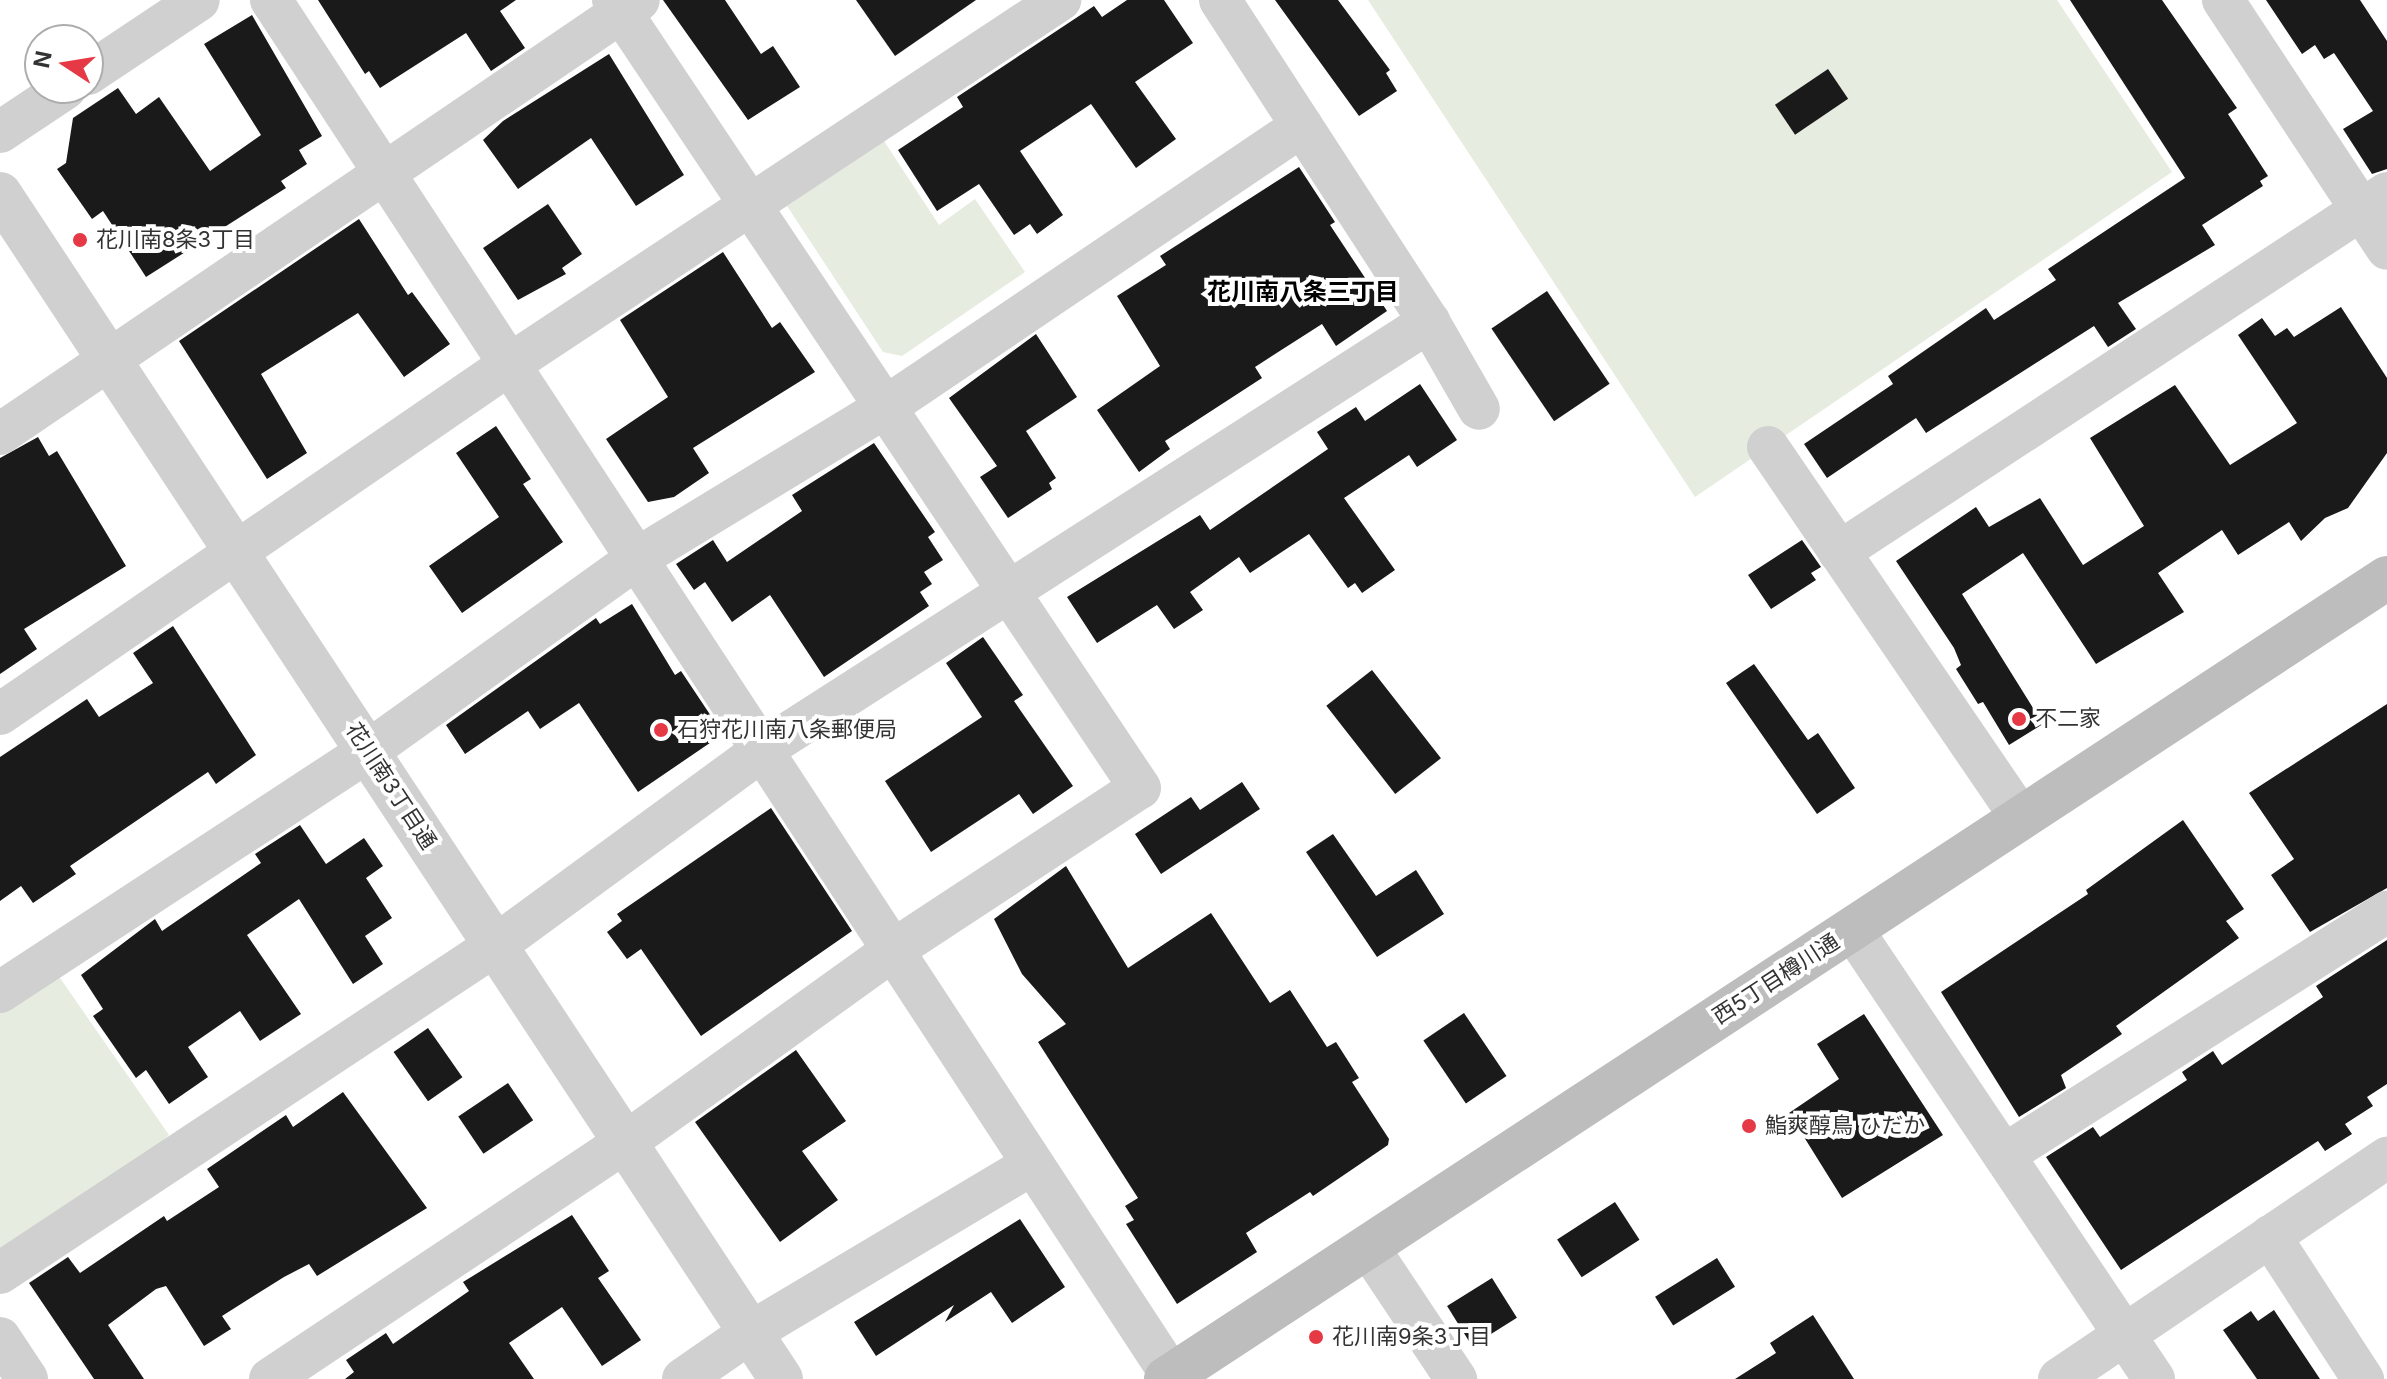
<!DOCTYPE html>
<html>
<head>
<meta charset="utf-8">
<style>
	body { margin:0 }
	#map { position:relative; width:2387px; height:1379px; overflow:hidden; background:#fff; font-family:Inter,"Noto Sans JP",sans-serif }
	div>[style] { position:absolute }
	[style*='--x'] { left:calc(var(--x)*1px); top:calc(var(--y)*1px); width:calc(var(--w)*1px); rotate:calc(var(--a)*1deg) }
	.green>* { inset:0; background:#e6ecdf }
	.building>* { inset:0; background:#1a1a1a; transform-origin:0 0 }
	.minor>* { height:42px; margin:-21px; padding:0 21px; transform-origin:21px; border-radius:21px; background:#d0d0d0 }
	.tertiary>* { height:44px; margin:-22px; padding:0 22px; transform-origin:22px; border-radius:22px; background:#d0d0d0 }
	.secondary>* { height:44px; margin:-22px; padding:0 22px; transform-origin:22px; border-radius:22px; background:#bdbdbd }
	.dots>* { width:22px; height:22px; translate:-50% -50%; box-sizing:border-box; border:4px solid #fff; border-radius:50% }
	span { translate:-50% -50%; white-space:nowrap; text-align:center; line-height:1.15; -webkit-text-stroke:8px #fff; paint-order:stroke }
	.poi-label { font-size:22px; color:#333 }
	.left { translate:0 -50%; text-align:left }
	.street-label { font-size:22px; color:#333 }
	.neighbourhood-label { font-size:24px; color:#000; font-weight:700 }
	.north { position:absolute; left:24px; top:24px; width:80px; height:80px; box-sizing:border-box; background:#fff; border:2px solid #adadad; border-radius:50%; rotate:282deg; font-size:22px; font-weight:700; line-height:32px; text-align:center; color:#333 }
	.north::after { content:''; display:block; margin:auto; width:28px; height:36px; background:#e63946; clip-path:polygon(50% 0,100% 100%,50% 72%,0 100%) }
</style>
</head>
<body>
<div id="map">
	<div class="green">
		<div style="clip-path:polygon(1368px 0,2057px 0,2172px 172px,1695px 497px)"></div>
		<div style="clip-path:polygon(884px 141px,939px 225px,975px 199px,1025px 272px,902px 356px,883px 352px,787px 206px)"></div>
		<div style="clip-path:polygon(60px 978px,169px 1135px,68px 1228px,0 1248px,0 1003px)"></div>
	</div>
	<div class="building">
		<div style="clip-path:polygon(318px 0,516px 0,500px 11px,525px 48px,491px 71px,466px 33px,380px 88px,369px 71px,365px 74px)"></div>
		<div style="clip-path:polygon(663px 0,725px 0,761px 54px,773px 46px,800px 87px,748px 120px)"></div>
		<div style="clip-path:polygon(856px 0,976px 0,895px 56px)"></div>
		<div style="clip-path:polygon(1127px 0,1164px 0,1193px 43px,1135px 82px,1176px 139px,1136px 168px,1091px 104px,1020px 151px,1063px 215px,1037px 234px,1030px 224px,1014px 235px,979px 184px,937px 211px,898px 150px,963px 107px,957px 97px,1076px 18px,1094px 6px,1102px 17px)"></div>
		<div style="clip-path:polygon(1275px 0,1338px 0,1390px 70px,1386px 73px,1397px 91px,1359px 116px)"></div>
		<div style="clip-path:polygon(2070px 0,2162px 0,2237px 108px,2228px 114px,2268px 176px,2260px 181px,2263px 186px,2202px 225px,2215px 245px,2118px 303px,2136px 329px,2108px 347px,2094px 326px,1926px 433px,1916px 418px,1827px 478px,1804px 444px,1893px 384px,1888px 376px,1986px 308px,1994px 320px,2056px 280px,2048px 269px,2185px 178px)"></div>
		<div style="clip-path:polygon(2266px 0,2360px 0,2387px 41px,2387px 169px,2372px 174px,2343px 129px,2373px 111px,2334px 53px,2324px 59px,2315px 45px,2302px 54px)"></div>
		<div style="clip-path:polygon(252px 15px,322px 136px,299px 150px,307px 164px,281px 181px,286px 188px,146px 277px,103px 211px,92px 219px,57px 169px,66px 163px,73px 118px,118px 88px,136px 114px,159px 97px,210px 171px,261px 135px,204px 44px)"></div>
		<div style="clip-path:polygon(609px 54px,684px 175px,636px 206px,591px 138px,518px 189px,483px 140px,503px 121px)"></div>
		<div style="left:1828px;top:69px;width:36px;height:64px;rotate:56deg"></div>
		<div style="clip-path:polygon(1299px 167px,1335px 222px,1330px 225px,1387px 311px,1336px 346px,1322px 324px,1255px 367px,1262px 378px,1165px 441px,1170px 449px,1139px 472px,1097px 410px,1160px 366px,1117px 296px,1166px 265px,1160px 256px)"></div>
		<div style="clip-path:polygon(548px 204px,582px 254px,562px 268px,566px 274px,518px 300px,483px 248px)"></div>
		<div style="clip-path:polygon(359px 219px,408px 295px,412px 292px,450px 344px,404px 377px,358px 313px,261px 374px,307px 453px,267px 479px,179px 341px)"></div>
		<div style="clip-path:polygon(723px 252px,772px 328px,780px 322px,815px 372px,693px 448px,709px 473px,674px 497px,648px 502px,606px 439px,668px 397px,620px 320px)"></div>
		<div style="left:1547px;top:291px;width:112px;height:67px;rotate:56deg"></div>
		<div style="clip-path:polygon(2341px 307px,2387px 378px,2387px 453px,2348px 508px,2325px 518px,2301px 541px,2289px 522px,2238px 555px,2222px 530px,2158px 573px,2184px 612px,2096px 664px,2023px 553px,1962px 594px,2043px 724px,2009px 745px,1983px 702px,1978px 704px,1956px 669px,1961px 665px,1954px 648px,1896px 561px,1976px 507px,1989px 527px,2040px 498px,2083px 565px,2144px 526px,2090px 438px,2175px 385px,2230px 465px,2297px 423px,2238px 335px,2262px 318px,2275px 336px,2287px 328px,2294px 337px)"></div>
		<div style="clip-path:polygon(1036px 334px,1077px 397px,1026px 431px,1056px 478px,1049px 483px,1052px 489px,1008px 518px,980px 477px,997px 466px,949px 398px)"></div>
		<div style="clip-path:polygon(1420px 384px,1457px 440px,1417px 467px,1409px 455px,1344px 498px,1395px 570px,1362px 593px,1355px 583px,1348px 588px,1309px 534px,1250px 573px,1239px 557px,1190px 592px,1203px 610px,1174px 629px,1157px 605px,1097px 643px,1067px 597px,1200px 515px,1210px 530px,1328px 449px,1317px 432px,1356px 407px,1365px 421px)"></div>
		<div style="clip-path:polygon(496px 426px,531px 479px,523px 484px,563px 542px,462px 613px,429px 566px,499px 517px,456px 453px)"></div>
		<div style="clip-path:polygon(38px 437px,49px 456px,57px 451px,126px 566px,24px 629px,37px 649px,0 674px,0 458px)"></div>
		<div style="clip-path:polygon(874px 443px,935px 532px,928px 537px,943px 560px,924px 572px,932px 584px,920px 592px,929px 606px,824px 677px,770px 595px,732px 622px,705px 582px,694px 590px,676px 564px,713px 540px,727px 562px,802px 511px,792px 495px)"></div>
		<div style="clip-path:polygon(1802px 540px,1821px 567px,1811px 573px,1816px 580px,1771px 609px,1748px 575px)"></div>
		<div style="clip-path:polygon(632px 604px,675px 675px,681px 671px,723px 734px,638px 792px,579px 703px,540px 729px,528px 711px,465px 754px,446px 725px,596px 618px,600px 624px)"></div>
		<div style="clip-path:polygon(173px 626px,256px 755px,216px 784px,208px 772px,70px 866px,76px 874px,33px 903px,21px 886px,0 901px,0 757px,87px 699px,99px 717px,153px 683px,133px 653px)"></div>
		<div style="clip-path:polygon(983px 637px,1023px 695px,1014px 701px,1073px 786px,1033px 814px,1019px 794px,931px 852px,885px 781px,982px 717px,946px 663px)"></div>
		<div style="clip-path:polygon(1754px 664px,1808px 740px,1818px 733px,1855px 788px,1817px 814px,1726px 683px)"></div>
		<div style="left:1372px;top:670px;width:112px;height:58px;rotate:52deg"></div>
		<div style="clip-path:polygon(2387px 704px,2387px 888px,2310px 932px,2271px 875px,2294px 859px,2249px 793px)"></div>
		<div style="clip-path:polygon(1242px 782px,1260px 809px,1161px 874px,1135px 834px,1191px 797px,1200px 810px)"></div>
		<div style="clip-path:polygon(771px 808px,852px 931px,701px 1036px,641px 949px,627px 959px,607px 932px,622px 921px,617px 914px)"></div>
		<div style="clip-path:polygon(2183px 820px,2244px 909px,2226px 921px,2239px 938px,2116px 1026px,2122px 1034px,2061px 1075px,2066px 1088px,2019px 1117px,1941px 992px,2088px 894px,2086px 890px)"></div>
		<div style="clip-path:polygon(300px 825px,326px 864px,364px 838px,383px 866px,366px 878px,392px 918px,365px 936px,383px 964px,353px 984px,299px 899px,247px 935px,301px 1014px,260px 1041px,240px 1011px,188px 1047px,208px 1077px,169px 1104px,146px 1070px,136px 1078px,93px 1016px,103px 1009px,81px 975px,155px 919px,162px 931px,261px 863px,255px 854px)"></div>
		<div style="clip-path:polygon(1333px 834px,1376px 896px,1416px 870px,1444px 914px,1377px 957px,1306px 852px)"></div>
		<div style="clip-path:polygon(1066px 866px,1128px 968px,1211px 913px,1270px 1003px,1290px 990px,1327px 1047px,1336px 1042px,1359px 1078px,1352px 1082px,1389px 1139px,1388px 1145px,1313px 1196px,1310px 1192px,1246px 1233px,1257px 1252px,1177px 1304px,1126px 1224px,1134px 1220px,1125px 1206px,1138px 1198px,1038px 1042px,1066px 1024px,1022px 974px,994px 919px)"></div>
		<div style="clip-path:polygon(2387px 940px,2387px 1084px,2367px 1097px,2373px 1106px,2345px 1124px,2352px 1134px,2325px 1151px,2318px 1141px,2121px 1270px,2046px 1157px,2093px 1127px,2100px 1137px,2187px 1080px,2182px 1072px,2213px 1051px,2222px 1065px,2323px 997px,2316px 986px)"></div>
		<div style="left:1464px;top:1013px;width:76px;height:49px;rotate:56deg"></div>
		<div style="clip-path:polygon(1864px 1014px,1943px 1135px,1842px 1198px,1789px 1113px,1839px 1079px,1817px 1044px)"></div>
		<div style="left:428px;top:1028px;width:60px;height:42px;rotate:55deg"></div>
		<div style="clip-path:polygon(796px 1050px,846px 1121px,802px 1151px,838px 1200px,780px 1242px,695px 1122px)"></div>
		<div style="left:508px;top:1083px;width:45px;height:60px;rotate:56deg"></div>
		<div style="clip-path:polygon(343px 1092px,427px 1208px,317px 1276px,309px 1264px,284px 1277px,222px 1316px,231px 1329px,204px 1346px,166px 1286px,156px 1289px,108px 1325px,144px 1379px,94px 1379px,29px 1283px,68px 1257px,80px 1273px,164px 1216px,167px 1221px,219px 1187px,207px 1169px,286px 1115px,293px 1127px)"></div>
		<div style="left:1615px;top:1202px;width:45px;height:69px;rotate:57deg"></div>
		<div style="clip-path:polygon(572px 1215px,609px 1271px,598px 1278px,641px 1340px,602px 1366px,562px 1307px,509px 1343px,534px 1379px,345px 1379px,354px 1372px,346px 1360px,386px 1333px,393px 1344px,469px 1291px,463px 1282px)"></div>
		<div style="clip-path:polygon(1020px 1219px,1065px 1287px,1012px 1323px,991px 1292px,945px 1322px,954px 1305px,876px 1356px,854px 1322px)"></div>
		<div style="left:1717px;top:1258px;width:34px;height:73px;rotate:58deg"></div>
		<div style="left:1492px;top:1278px;width:47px;height:53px;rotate:58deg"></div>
		<div style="clip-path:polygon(2274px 1310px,2320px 1379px,2257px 1379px,2223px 1330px,2251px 1311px,2258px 1321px)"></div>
		<div style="clip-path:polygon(1813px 1315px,1854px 1379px,1735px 1379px,1776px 1353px,1770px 1343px)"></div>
	</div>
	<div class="minor">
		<div style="--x:271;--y:0;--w:1643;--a:56.79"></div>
		<div style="--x:1220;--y:0;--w:384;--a:57"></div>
		<div style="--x:1429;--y:322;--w:100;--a:60.1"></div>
		<div style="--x:2223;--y:0;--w:298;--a:56.6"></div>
		<div style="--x:88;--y:74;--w:133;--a:-33.7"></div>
		<div style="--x:0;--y:132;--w:79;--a:-33.7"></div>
		<div style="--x:0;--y:434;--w:772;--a:-34.18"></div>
		<div style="--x:1768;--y:447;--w:449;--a:55.7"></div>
		<div style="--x:1839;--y:552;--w:655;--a:-33.23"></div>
		<div style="--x:0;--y:714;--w:619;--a:-34.46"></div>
		<div style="--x:510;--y:364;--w:660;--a:-33.5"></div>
		<div style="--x:1852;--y:929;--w:542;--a:56.13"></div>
		<div style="--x:0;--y:992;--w:440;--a:-33.2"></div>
		<div style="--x:368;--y:751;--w:330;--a:-35.6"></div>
		<div style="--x:636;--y:559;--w:290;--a:-31.3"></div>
		<div style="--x:884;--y:408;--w:504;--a:-34.01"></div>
		<div style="--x:2004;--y:1155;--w:454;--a:-32.4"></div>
		<div style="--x:2270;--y:1236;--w:171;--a:57"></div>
		<div style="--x:1368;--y:1247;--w:159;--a:56.3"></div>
		<div style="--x:0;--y:1273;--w:595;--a:-33.48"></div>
		<div style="--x:496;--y:945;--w:330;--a:-36.2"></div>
		<div style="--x:762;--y:750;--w:793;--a:-32.69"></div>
		<div style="--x:0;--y:1338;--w:49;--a:56.6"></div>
		<div style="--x:270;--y:1379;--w:428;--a:-33.7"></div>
		<div style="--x:626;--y:1142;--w:329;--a:-35.7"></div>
		<div style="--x:893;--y:950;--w:295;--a:-33.3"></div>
		<div style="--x:1140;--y:788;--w:948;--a:-123.77"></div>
		<div style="--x:683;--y:1379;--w:83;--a:-34.7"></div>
		<div style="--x:751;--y:1332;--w:328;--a:-30.8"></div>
		<div style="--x:2059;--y:1379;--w:396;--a:-34"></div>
	</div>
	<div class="tertiary">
		<div style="--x:0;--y:194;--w:1419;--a:56.61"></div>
	</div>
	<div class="secondary">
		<div style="--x:1166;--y:1379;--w:1460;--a:-33.27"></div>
	</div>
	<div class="dots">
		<div style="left:80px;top:240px;background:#e63946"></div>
		<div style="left:2019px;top:719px;background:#e63946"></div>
		<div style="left:661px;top:730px;background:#e63946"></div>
		<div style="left:1749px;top:1126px;background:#e63946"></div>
		<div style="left:1316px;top:1337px;background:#e63946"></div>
	</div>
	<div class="poi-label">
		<span class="left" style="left:96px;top:240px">花川南8条3丁目</span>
		<span class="left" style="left:2035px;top:719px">不二家</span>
		<span class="left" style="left:677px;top:730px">石狩花川南八条郵便局</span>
		<span class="left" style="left:1765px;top:1126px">鮨爽醇鳥 ひだか</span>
		<span class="left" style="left:1332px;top:1337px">花川南9条3丁目</span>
	</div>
	<div class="street-label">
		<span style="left:391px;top:786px;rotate:57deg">花川南3丁目通</span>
		<span style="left:1776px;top:979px;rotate:-33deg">西5丁目樽川通</span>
	</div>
	<div class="neighbourhood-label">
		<span style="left:1303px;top:292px">花川南八条三丁目</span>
	</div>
	<div class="north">N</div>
</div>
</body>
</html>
